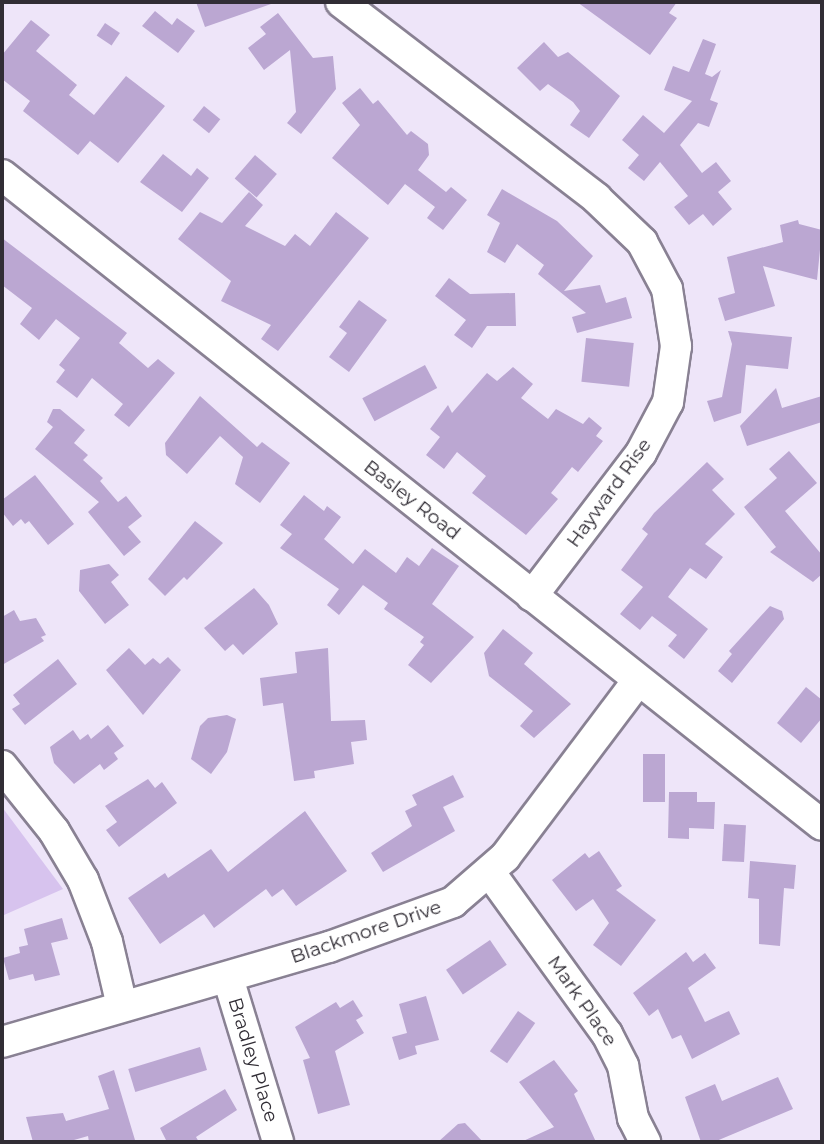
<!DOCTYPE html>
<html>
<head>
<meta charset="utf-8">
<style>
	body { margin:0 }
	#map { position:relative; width:824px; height:1144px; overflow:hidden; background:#eee5f9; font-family:Montserrat,sans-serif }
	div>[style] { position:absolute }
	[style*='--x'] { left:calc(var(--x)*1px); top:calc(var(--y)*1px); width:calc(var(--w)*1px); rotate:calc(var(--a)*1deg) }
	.green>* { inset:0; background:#d7c3ee }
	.building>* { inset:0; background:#bba7d2; transform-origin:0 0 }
	.roads { filter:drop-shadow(2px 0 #898193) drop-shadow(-2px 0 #898193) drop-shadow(0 2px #898193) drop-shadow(0 -2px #898193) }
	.minor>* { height:30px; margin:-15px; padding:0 15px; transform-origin:15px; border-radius:15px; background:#fff }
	span { translate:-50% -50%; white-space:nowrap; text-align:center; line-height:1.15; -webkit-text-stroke:5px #fff; paint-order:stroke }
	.street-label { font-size:19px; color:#312d35 }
	.frame { position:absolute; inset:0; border:4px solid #312d35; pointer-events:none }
</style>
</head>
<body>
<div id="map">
	<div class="green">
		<div style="clip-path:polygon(2px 807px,63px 889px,4px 915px,2px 915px)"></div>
	</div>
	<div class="building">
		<div style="clip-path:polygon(196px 2px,270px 2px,271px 4px,205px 27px)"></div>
		<div style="clip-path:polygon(577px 2px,677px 2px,669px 13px,677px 18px,650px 55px)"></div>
		<div style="clip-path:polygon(155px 11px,172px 25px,177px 18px,195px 31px,178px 53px,142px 26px)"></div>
		<div style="clip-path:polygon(278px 13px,313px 58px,333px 56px,336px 89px,301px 134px,287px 123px,296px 112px,290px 50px,264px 70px,248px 48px,266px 34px,260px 27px)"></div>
		<div style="clip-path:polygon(31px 20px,50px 35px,36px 51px,77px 85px,69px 95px,94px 115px,126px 76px,165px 106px,118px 163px,90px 141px,78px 155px,23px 111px,30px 101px,2px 79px,2px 55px)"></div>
		<div style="left:105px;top:23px;width:18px;height:15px;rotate:34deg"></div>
		<div style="clip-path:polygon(703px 39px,716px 44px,705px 74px,712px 77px,721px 70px,710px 100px,718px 103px,709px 127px,698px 123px,680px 145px,702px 173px,716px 162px,731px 181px,718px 192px,732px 209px,713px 226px,703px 214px,689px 225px,674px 207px,688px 196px,660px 162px,644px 181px,628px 168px,639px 155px,622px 140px,643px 115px,664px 133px,692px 101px,664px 90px,673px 66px,689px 72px)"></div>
		<div style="clip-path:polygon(544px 42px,558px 57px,568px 52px,620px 96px,589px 138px,570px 125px,580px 111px,573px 102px,548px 84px,540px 91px,517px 68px)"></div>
		<div style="clip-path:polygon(360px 88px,373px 104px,378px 100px,407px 135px,411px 131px,428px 144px,429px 155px,418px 170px,446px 192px,451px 187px,467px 200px,443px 230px,427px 218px,435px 207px,405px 184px,388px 205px,332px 158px,360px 125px,342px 103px)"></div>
		<div style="left:204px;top:106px;width:21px;height:18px;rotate:39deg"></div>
		<div style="clip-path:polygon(163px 154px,191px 176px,197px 168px,209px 178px,182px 212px,140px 182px)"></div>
		<div style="left:255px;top:155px;width:29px;height:31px;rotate:41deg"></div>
		<div style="clip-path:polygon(502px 189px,557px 221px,593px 256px,564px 291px,600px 285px,606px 303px,626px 297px,632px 318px,577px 333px,572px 317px,586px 313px,538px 274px,544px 265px,517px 244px,505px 263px,487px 252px,500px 223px,487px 215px)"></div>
		<div style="clip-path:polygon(249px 192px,263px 205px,245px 226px,285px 246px,295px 234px,310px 246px,336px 212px,369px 238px,278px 351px,261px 339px,271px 325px,221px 301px,231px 281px,178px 239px,200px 212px,222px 223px)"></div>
		<div style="clip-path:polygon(798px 220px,799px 224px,822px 230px,817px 280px,763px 266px,775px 306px,725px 321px,718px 298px,735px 293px,727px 257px,783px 242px,780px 225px)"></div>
		<div style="clip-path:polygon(2px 238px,127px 333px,119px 343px,148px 368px,158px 359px,175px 373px,129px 427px,114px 415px,123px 404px,92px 378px,77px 398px,56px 382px,65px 370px,59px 365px,80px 338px,56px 319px,39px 340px,20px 324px,32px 308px,2px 285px)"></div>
		<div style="clip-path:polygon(449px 278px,470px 294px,515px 293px,516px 326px,487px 326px,472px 348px,454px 335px,466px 320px,435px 296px)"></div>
		<div style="clip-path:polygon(359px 300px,387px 320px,349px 372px,329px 357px,347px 333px,339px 327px)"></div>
		<div style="clip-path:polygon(728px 331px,792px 337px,788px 369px,746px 365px,741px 413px,714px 422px,707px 401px,722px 397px,732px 344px)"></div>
		<div style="left:586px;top:338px;width:48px;height:44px;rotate:6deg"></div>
		<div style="left:425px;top:365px;width:26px;height:71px;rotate:62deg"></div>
		<div style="clip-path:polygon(513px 367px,533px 384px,521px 398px,548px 419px,556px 409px,583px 424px,589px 417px,602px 428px,596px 436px,603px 441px,578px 472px,572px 467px,551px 493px,558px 499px,526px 535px,472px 493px,486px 476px,457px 452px,444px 469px,426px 455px,440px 437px,430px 429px,448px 405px,452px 413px,487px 373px,497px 381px)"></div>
		<div style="clip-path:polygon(776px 388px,782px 408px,822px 396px,822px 422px,747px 446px,740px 426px)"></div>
		<div style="clip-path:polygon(200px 396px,257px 447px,262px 442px,290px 463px,260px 503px,235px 484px,243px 457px,220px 436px,187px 474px,166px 455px,165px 443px)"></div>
		<div style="clip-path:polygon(53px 409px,60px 409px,85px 430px,74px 443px,88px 455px,83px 460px,103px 478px,100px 481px,118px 502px,126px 496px,142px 516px,128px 527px,141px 542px,124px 556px,88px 512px,99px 502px,35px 449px,53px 427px,47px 422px)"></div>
		<div style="clip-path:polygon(789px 451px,817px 483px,785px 511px,822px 555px,822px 574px,813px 582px,770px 552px,776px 547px,744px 507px,777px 478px,769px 469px)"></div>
		<div style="clip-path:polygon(707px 462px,724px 479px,712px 490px,735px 514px,705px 544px,723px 557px,706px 579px,690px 568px,668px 597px,708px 629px,684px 659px,668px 646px,677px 635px,652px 616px,640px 630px,620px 614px,643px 587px,621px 570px,648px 534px,642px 529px,654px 513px)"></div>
		<div style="clip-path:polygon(35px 475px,74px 524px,48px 545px,29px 521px,25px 524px,21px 519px,13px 526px,2px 512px,2px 500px)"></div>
		<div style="clip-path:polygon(304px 495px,324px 511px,327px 506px,341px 517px,324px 539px,353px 564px,365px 549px,396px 573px,407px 557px,419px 566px,432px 548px,459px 566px,432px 604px,474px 637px,431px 683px,408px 665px,424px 645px,420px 642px,424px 637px,384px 609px,388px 603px,363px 585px,339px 615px,327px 605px,339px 589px,280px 548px,292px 534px,280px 525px)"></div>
		<div style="clip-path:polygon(195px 521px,223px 543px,187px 580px,184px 577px,165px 596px,148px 579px)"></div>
		<div style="clip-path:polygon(109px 564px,119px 575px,111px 582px,129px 605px,105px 624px,79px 591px,80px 570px)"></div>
		<div style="clip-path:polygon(254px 588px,269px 605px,278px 624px,243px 655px,233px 644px,225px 651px,204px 628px)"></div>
		<div style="clip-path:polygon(770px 606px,782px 611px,784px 619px,732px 683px,718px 671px,732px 654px,729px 651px)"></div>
		<div style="clip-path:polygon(14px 610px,20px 621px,36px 618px,46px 635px,41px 637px,44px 641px,2px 665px,2px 617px)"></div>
		<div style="clip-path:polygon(503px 629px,533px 653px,524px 664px,571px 704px,534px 738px,520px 726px,533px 711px,489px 676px,484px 653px)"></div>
		<div style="clip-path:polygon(129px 648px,145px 665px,153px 658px,160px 664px,168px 657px,181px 670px,143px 715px,106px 670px)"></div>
		<div style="clip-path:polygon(328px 648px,331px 721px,365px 720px,367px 740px,351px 742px,354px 764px,314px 771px,315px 778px,294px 781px,283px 703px,263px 706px,260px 678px,297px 673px,295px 652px)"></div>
		<div style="clip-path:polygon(58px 659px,77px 684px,25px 725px,12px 709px,20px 704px,13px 695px)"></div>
		<div style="clip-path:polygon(806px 687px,822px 700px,822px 718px,801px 743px,777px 723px)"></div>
		<div style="clip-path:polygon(227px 715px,236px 719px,227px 752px,211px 774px,191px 759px,200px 726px,208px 718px)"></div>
		<div style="clip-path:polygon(108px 725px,124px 746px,114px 753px,118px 759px,104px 770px,100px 764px,74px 784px,54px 763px,50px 747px,73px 730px,80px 740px,88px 734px,91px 739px)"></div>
		<div style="left:643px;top:754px;width:22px;height:48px"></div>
		<div style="clip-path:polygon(453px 775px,464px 797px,443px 807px,455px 831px,383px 872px,371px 853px,412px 826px,405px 811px,417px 805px,412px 795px)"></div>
		<div style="clip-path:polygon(148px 779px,155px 788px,162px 782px,177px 803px,119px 847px,106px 830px,117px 822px,105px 806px)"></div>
		<div style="clip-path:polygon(669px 792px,697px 792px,697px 802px,715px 802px,714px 829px,689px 828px,689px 839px,668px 838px)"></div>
		<div style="clip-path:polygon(305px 811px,347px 871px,296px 906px,283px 889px,272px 897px,266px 889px,214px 928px,204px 914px,160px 944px,128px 898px,165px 873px,168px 878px,211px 849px,228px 872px)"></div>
		<div style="left:724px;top:824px;width:22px;height:37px;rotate:3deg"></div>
		<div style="clip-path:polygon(599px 851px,622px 886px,616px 890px,656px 920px,621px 966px,593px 945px,609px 923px,593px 899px,576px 911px,552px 880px,585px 853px,589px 858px)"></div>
		<div style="clip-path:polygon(750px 861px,796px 865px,794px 889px,784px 888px,780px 946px,759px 944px,759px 899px,748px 898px)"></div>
		<div style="clip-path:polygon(62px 918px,68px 939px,51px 943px,60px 975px,35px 981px,33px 974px,9px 980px,3px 958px,20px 953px,19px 947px,28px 945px,24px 929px)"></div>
		<div style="left:490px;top:940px;width:30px;height:53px;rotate:56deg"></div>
		<div style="clip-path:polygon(686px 952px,693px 962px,705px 953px,716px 968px,688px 988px,705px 1022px,729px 1011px,740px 1034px,692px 1059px,681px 1035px,672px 1039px,658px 1009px,649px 1016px,633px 993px)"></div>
		<div style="clip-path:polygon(426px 996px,439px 1040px,415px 1046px,417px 1054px,399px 1060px,392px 1037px,407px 1033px,399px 1004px)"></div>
		<div style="clip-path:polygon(353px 1000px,363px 1016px,356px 1020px,364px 1033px,335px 1051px,350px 1105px,318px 1114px,303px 1060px,310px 1058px,295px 1027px,336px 1002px,340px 1008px)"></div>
		<div style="left:518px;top:1011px;width:21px;height:49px;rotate:35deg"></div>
		<div style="left:200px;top:1047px;width:24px;height:75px;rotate:73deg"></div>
		<div style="clip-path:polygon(554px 1060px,578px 1091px,574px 1094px,596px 1142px,521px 1142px,554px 1127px,519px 1082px)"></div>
		<div style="clip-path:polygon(114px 1070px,135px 1140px,89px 1142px,88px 1136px,67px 1142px,33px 1142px,26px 1117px,63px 1113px,66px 1121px,109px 1109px,98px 1076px)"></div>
		<div style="clip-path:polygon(778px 1077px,793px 1109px,714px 1142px,701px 1142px,685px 1097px,715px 1084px,722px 1101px)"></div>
		<div style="clip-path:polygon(225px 1089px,237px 1110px,196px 1137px,199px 1142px,167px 1142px,160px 1128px)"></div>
		<div style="clip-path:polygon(465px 1123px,483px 1142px,438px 1142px,458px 1124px)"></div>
	</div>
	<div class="roads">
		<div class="minor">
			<div style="--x:341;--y:2;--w:322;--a:37.5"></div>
			<div style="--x:596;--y:198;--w:64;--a:43.7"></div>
			<div style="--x:642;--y:242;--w:53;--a:62"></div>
			<div style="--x:667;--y:289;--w:58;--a:81"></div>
			<div style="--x:676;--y:346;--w:57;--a:98.1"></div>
			<div style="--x:668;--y:402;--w:58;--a:117.9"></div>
			<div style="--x:641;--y:453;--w:180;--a:127.3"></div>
			<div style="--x:2;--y:175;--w:1046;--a:38.4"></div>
			<div style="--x:2;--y:766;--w:83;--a:51.3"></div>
			<div style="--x:54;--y:831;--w:57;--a:59.4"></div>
			<div style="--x:83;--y:880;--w:66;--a:68.8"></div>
			<div style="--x:107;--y:942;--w:66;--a:76.8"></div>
			<div style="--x:491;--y:874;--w:198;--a:54.1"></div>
			<div style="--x:607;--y:1034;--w:36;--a:63"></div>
			<div style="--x:623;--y:1066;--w:53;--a:79.1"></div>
			<div style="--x:633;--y:1118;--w:27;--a:63"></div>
			<div style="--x:228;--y:978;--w:171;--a:73"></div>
			<div style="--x:2;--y:1042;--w:341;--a:-16.2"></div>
			<div style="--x:329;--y:947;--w:132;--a:-19.9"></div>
			<div style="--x:453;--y:902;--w:69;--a:-40.9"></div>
			<div style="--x:505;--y:857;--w:219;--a:-53"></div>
		</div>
	</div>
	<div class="street-label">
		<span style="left:609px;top:493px;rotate:-54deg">Hayward Rise</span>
		<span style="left:412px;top:500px;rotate:38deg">Basley Road</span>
		<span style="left:366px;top:932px;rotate:-19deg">Blackmore Drive</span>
		<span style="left:582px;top:1001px;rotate:55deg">Mark Place</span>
		<span style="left:253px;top:1060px;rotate:73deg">Bradley Place</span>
	</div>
	<div class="frame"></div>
</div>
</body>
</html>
